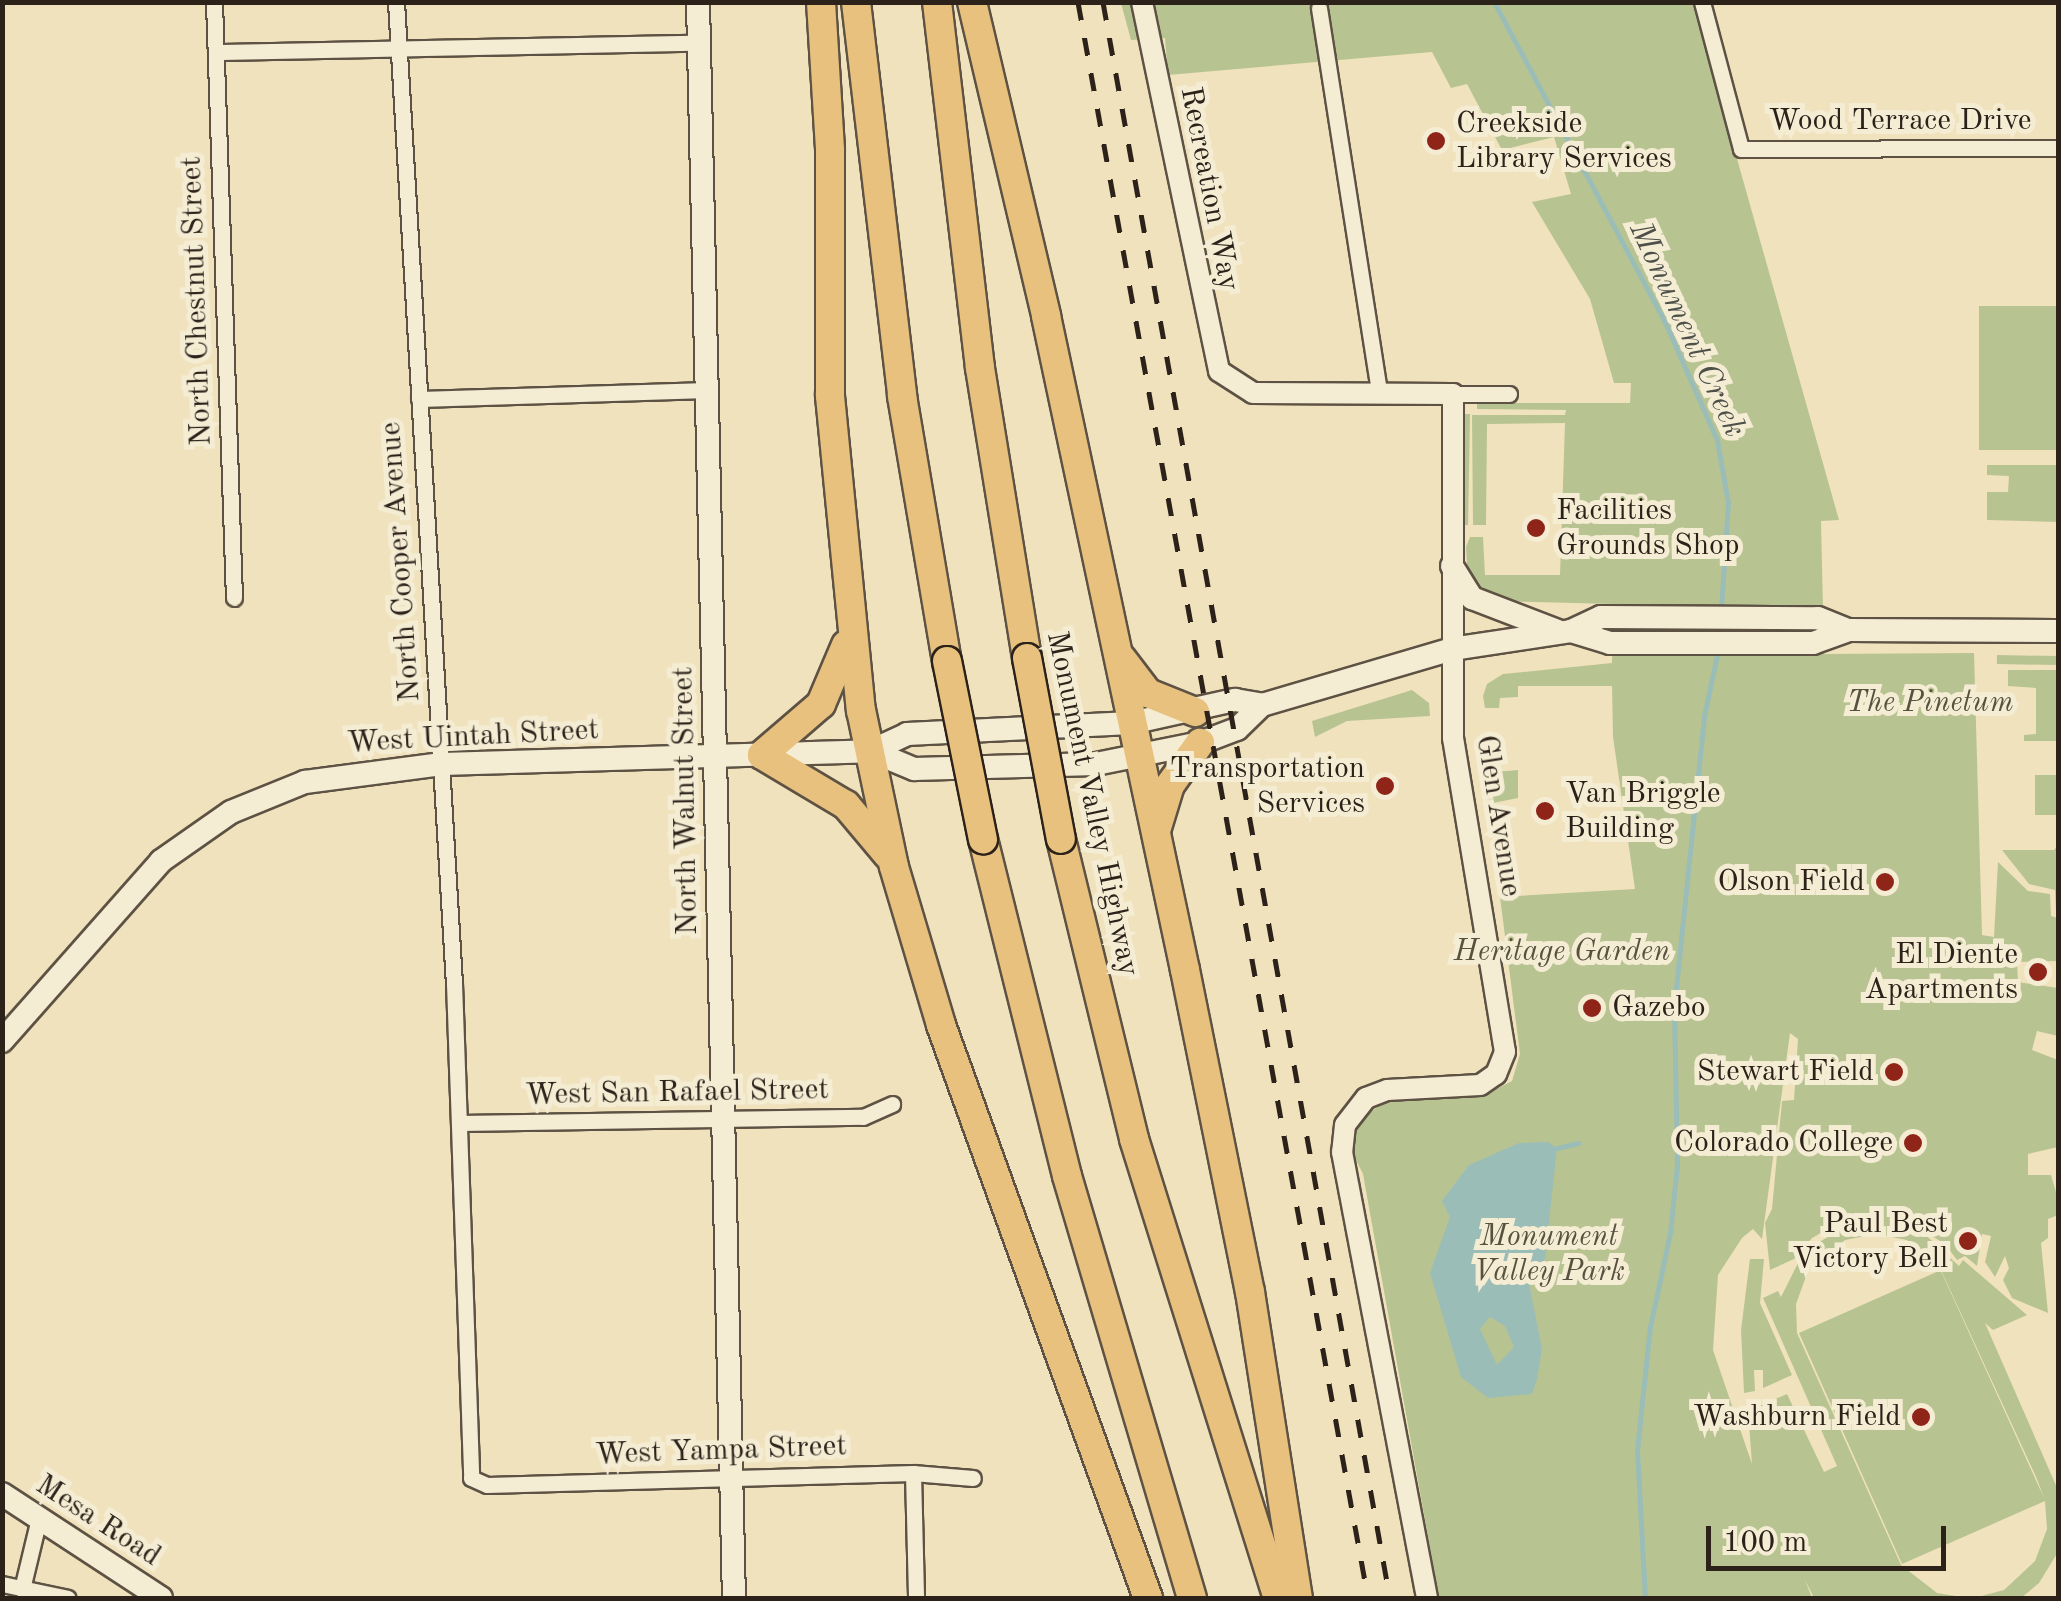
<!DOCTYPE html>
<html>
<head>
<meta charset="utf-8">
<style>
	body { margin:0 }
	#map { position:relative; width:2061px; height:1601px; overflow:hidden; background:#f0e2bd; font-family:"Old Standard TT",serif }
	div>[style] { position:absolute }
	[style*='--x'] { left:calc(var(--x)*1px); top:calc(var(--y)*1px); width:calc(var(--w)*1px); rotate:calc(var(--a)*1deg) }
	.green>* { inset:0; background:#b8c392; transform-origin:0 0 }
	.water>* { inset:0; background:#9bbdb7 }
	.stream>* { height:5px; margin:-2.5px; padding:0 2.5px; transform-origin:2.5px; border-radius:2.5px; background:#9bbdb7 }
	.roads { filter:drop-shadow(2px 0 #5d5243) drop-shadow(-2px 0 #5d5243) drop-shadow(0 2px #5d5243) drop-shadow(0 -2px #5d5243) }
	.minor>* { height:15px; margin:-7.5px; padding:0 7.5px; transform-origin:7.5px; border-radius:7.5px; background:#f5ecd4 }
	.tertiary>* { height:20px; margin:-10px; padding:0 10px; transform-origin:10px; border-radius:10px; background:#f5ecd4 }
	.secondary>* { height:22px; margin:-11px; padding:0 11px; transform-origin:11px; border-radius:11px; background:#f5ecd4 }
	.motorway>* { height:28px; margin:-14px; padding:0 14px; transform-origin:14px; border-radius:14px; background:#e8c17e }
	.rail>* { height:5px; margin-top:-2.5px; transform-origin:0; background:repeating-linear-gradient(90deg,#2c221a 0 18px,transparent 0 36px) }
	.bridges { filter:drop-shadow(2px 0 #2c221a) drop-shadow(-2px 0 #2c221a) drop-shadow(0 2px #2c221a) drop-shadow(0 -2px #2c221a) }
	.motorway-bridge>* { height:28px; margin:-14px; padding:0 14px; transform-origin:14px; border-radius:14px; background:#e8c17e }
	.dots>* { width:28px; height:28px; translate:-50% -50%; box-sizing:border-box; border:5px solid #f5ecd4; border-radius:50% }
	span { translate:-50% -50%; white-space:nowrap; text-align:center; line-height:1.15; -webkit-text-stroke:10px #f5ecd4; paint-order:stroke }
	.street-label { font-size:30px; color:#2c221a }
	.poi-label { font-size:30px; color:#2c221a }
	.left { translate:0 -50%; text-align:left }
	.right { translate:-100% -50%; text-align:right }
	.park-label { font-size:30px; color:#56523e; font-style:italic }
	.water-label { font-size:32px; color:#4d5049; font-style:italic }
	.frame { position:absolute; inset:0; border:5px solid #2c221a; pointer-events:none }
	.scale { position:absolute; left:1706px; top:1526px; width:240px; height:45px; box-sizing:border-box; border:5px solid #2c221a; border-top:0; padding-left:12px; font-size:30px; line-height:35px; white-space:nowrap; color:#2c221a; -webkit-text-stroke:8px #f5ecd4; paint-order:stroke }
</style>
</head>
<body>
<div id="map">
	<div class="green">
		<div style="clip-path:polygon(evenodd,1632px 2px,1693px 3px,1839px 520px,1821px 521px,1824px 654px,1974px 653px,1982px 935px,1994px 937px,1998px 862px,2028px 891px,2050px 894px,2051px 916px,2058px 918px,2058px 961px,2017px 962px,2018px 982px,2058px 988px,2058px 1036px,2037px 1031px,2032px 1050px,2058px 1060px,2058px 1147px,2028px 1154px,2028px 1175px,2051px 1175px,2058px 1199px,2058px 1215px,2048px 1219px,2048px 1238px,2041px 1243px,2048px 1313px,2012px 1298px,2003px 1280px,2009px 1268px,2005px 1256px,1995px 1277px,1985px 1262px,1991px 1236px,1982px 1234px,1977px 1266px,1965px 1256px,1957px 1260px,1945px 1244px,1917px 1227px,1959px 1266px,1963px 1260px,2027px 1315px,1993px 1330px,1985px 1323px,2058px 1490px,2058px 1552px,2039px 1583px,2021px 1598px,1974px 1598px,2004px 1590px,2035px 1561px,2047px 1529px,2045px 1501px,1902px 1564px,1799px 1333px,1941px 1270px,1907px 1240px,1877px 1234px,1845px 1240px,1808px 1271px,1796px 1304px,1797px 1333px,1901px 1565px,1937px 1593px,1968px 1598px,1814px 1598px,1805px 1580px,1812px 1598px,1439px 1598px,1363px 1174px,1351px 1150px,1354px 1126px,1387px 1099px,1485px 1095px,1512px 1081px,1520px 1054px,1500px 897px,1635px 889px,1613px 737px,1612px 686px,1518px 686px,1518px 697px,1500px 698px,1499px 708px,1485px 708px,1483px 696px,1487px 684px,1503px 674px,1612px 663px,1613px 604px,1499px 601px,1468px 582px,1466px 547px,1470px 537px,1483px 537px,1485px 575px,1560px 575px,1565px 423px,1487px 424px,1486px 525px,1473px 525px,1472px 415px,1565px 415px,1566px 410px,1477px 409px,1477px 403px,1630px 403px,1631px 383px,1614px 383px,1590px 299px,1532px 202px,1571px 194px,1554px 137px,1502px 150px,1467px 84px,1451px 88px,1432px 52px,1168px 75px,1165px 38px,1131px 40px,1121px 3px,1632px 2px,1790px 1033px,1798px 1039px,1794px 1100px,1782px 1101px,1772px 1209px,1765px 1223px,1770px 1270px,1794px 1259px,1812px 1238px,1833px 1226px,1857px 1220px,1804px 1251px,1781px 1297px,1778px 1291px,1763px 1298px,1837px 1466px,1824px 1472px,1787px 1394px,1748px 1411px,1752px 1464px,1713px 1350px,1718px 1275px,1742px 1238px,1753px 1229px,1762px 1239px,1790px 1033px,1632px 2px,1941px 1270px,2037px 1479px,2044px 1498px,1941px 1271px,1941px 1270px)"></div>
		<div style="left:2058px;top:306px;width:144px;height:79px;rotate:90deg"></div>
		<div style="left:1470px;top:414px;width:111px;height:6px;rotate:91deg"></div>
		<div style="clip-path:polygon(1987px 465px,2058px 465px,2058px 522px,1987px 520px,1987px 492px,2008px 492px,2009px 476px,1987px 475px)"></div>
		<div style="left:1997px;top:655px;width:61px;height:9px;rotate:1deg"></div>
		<div style="clip-path:polygon(2008px 670px,2058px 670px,2058px 741px,2024px 741px,2024px 735px,2036px 734px,2036px 688px,2008px 686px)"></div>
		<div style="clip-path:polygon(1412px 690px,1429px 703px,1430px 716px,1347px 721px,1315px 737px,1312px 721px)"></div>
		<div style="clip-path:polygon(1518px 770px,1518px 798px,1488px 804px,1484px 773px)"></div>
		<div style="left:2058px;top:775px;width:40px;height:23px;rotate:90deg"></div>
		<div style="clip-path:polygon(2058px 845px,2058px 912px,2056px 912px,2055px 890px,2029px 884px,2002px 850px,2054px 850px)"></div>
		<div style="clip-path:polygon(1750px 1259px,1764px 1259px,1760px 1303px,1792px 1375px,1763px 1388px,1763px 1370px,1754px 1370px,1755px 1391px,1744px 1393px,1741px 1330px)"></div>
	</div>
	<div class="water">
		<div style="clip-path:polygon(evenodd,1548px 1142px,1557px 1148px,1545px 1259px,1529px 1283px,1542px 1349px,1537px 1379px,1532px 1394px,1488px 1398px,1461px 1377px,1430px 1273px,1450px 1217px,1442px 1201px,1469px 1165px,1519px 1143px,1548px 1142px,1490px 1317px,1505px 1326px,1514px 1347px,1497px 1365px,1480px 1329px,1490px 1317px)"></div>
	</div>
	<div class="stream">
		<div style="--x:1494;--y:2;--w:361;--a:61.9"></div>
		<div style="--x:1664;--y:320;--w:131;--a:66.2"></div>
		<div style="--x:1717;--y:440;--w:64;--a:80.1"></div>
		<div style="--x:1728;--y:503;--w:106;--a:93.8"></div>
		<div style="--x:1557;--y:1148;--w:22;--a:-13"></div>
		<div style="--x:1645;--y:1598;--w:148;--a:-93.1"></div>
		<div style="--x:1637;--y:1450;--w:124;--a:-84"></div>
		<div style="--x:1650;--y:1327;--w:96;--a:-78"></div>
		<div style="--x:1670;--y:1233;--w:68;--a:-84.1"></div>
		<div style="--x:1677;--y:1165;--w:158;--a:-91.1"></div>
		<div style="--x:1674;--y:1007;--w:293;--a:-84.1"></div>
		<div style="--x:1704;--y:716;--w:67;--a:-78"></div>
	</div>
	<div class="roads">
		<div class="minor">
			<div style="--x:214;--y:2;--w:596;--a:88.08"></div>
			<div style="--x:396;--y:2;--w:983;--a:86.62"></div>
			<div style="--x:454;--y:983;--w:495;--a:88"></div>
			<div style="--x:471;--y:1478;--w:17;--a:24"></div>
			<div style="--x:487;--y:1485;--w:426;--a:-1.6"></div>
			<div style="--x:913;--y:1473;--w:60;--a:4.8"></div>
			<div style="--x:1702;--y:2;--w:152;--a:75.1"></div>
			<div style="--x:1741;--y:149;--w:317;--a:-0.2"></div>
			<div style="--x:1319;--y:8;--w:390;--a:81.1"></div>
			<div style="--x:216;--y:52;--w:482;--a:-1.1"></div>
			<div style="--x:1453;--y:394;--w:56;--a:0"></div>
			<div style="--x:419;--y:399;--w:289;--a:-1.8"></div>
			<div style="--x:460;--y:1123;--w:403;--a:-0.9"></div>
			<div style="--x:863;--y:1117;--w:32;--a:-24"></div>
			<div style="--x:913;--y:1473;--w:125;--a:88.6"></div>
			<div style="--x:2;--y:1584;--w:67;--a:12"></div>
			<div style="--x:22;--y:1589;--w:73;--a:-76.5"></div>
		</div>
		<div class="tertiary">
			<div style="--x:1142;--y:2;--w:377;--a:78.2"></div>
			<div style="--x:1219;--y:371;--w:40;--a:32.9"></div>
			<div style="--x:1253;--y:393;--w:200;--a:0.3"></div>
			<div style="--x:1453;--y:394;--w:344;--a:90"></div>
			<div style="--x:1453;--y:738;--w:318;--a:80.6"></div>
			<div style="--x:1505;--y:1052;--w:24;--a:112"></div>
			<div style="--x:1496;--y:1074;--w:19;--a:145"></div>
			<div style="--x:1480;--y:1085;--w:93;--a:176.9"></div>
			<div style="--x:1387;--y:1090;--w:22;--a:159"></div>
			<div style="--x:1366;--y:1098;--w:34;--a:128"></div>
			<div style="--x:1345;--y:1125;--w:27;--a:96"></div>
			<div style="--x:1342;--y:1152;--w:454;--a:79.2"></div>
		</div>
		<div class="secondary">
			<div style="--x:698;--y:2;--w:1596;--a:88.71"></div>
			<div style="--x:1452;--y:566;--w:38;--a:58"></div>
			<div style="--x:1472;--y:598;--w:92;--a:21"></div>
			<div style="--x:1571;--y:631;--w:41;--a:17.1"></div>
			<div style="--x:1610;--y:643;--w:203;--a:0"></div>
			<div style="--x:1813;--y:643;--w:37;--a:-20"></div>
			<div style="--x:871;--y:751;--w:40;--a:-25"></div>
			<div style="--x:907;--y:734;--w:224;--a:-2.8"></div>
			<div style="--x:1131;--y:723;--w:107;--a:-12.5"></div>
			<div style="--x:1235;--y:700;--w:27;--a:10"></div>
			<div style="--x:1262;--y:705;--w:198;--a:-16.4"></div>
			<div style="--x:1452;--y:649;--w:120;--a:-8.6"></div>
			<div style="--x:1571;--y:631;--w:33;--a:-25"></div>
			<div style="--x:1601;--y:617;--w:217;--a:0.3"></div>
			<div style="--x:1818;--y:618;--w:32;--a:22"></div>
			<div style="--x:1848;--y:630;--w:210;--a:0.3"></div>
			<div style="--x:2;--y:1041;--w:240;--a:-48.5"></div>
			<div style="--x:161;--y:861;--w:85;--a:-35"></div>
			<div style="--x:231;--y:812;--w:80;--a:-22.1"></div>
			<div style="--x:305;--y:782;--w:138;--a:-7.5"></div>
			<div style="--x:442;--y:764;--w:429;--a:-1.7"></div>
			<div style="--x:871;--y:751;--w:47;--a:22.7"></div>
			<div style="--x:914;--y:769;--w:182;--a:-1.6"></div>
			<div style="--x:1096;--y:764;--w:106;--a:-11.4"></div>
			<div style="--x:1200;--y:743;--w:40;--a:-21"></div>
			<div style="--x:1237;--y:729;--w:35;--a:-44"></div>
			<div style="--x:2;--y:1494;--w:190;--a:33.2"></div>
		</div>
		<div class="motorway">
			<div style="--x:821;--y:2;--w:149;--a:86.5"></div>
			<div style="--x:830;--y:151;--w:245;--a:90"></div>
			<div style="--x:830;--y:396;--w:316;--a:84.4"></div>
			<div style="--x:861;--y:710;--w:160;--a:78.1"></div>
			<div style="--x:894;--y:867;--w:165;--a:73.4"></div>
			<div style="--x:941;--y:1025;--w:609;--a:70.14"></div>
			<div style="--x:856;--y:2;--w:397;--a:83.3"></div>
			<div style="--x:902;--y:396;--w:269;--a:80.4"></div>
			<div style="--x:937;--y:2;--w:369;--a:83.3"></div>
			<div style="--x:980;--y:368;--w:294;--a:80.8"></div>
			<div style="--x:972;--y:2;--w:323;--a:76.7"></div>
			<div style="--x:1046;--y:316;--w:669;--a:78"></div>
			<div style="--x:1185;--y:970;--w:328;--a:78.6"></div>
			<div style="--x:1250;--y:1292;--w:310;--a:81.1"></div>
			<div style="--x:846;--y:645;--w:64;--a:113"></div>
			<div style="--x:821;--y:704;--w:78;--a:139.2"></div>
			<div style="--x:762;--y:755;--w:98;--a:30.8"></div>
			<div style="--x:846;--y:805;--w:65;--a:50"></div>
			<div style="--x:1122;--y:659;--w:43;--a:52.6"></div>
			<div style="--x:1148;--y:693;--w:51;--a:22"></div>
			<div style="--x:1156;--y:831;--w:48;--a:-73.1"></div>
			<div style="--x:1170;--y:785;--w:52;--a:-54.5"></div>
			<div style="--x:983;--y:839;--w:347;--a:76"></div>
			<div style="--x:1067;--y:1176;--w:440;--a:73.5"></div>
			<div style="--x:1061;--y:839;--w:309;--a:76.3"></div>
			<div style="--x:1134;--y:1139;--w:481;--a:72.6"></div>
		</div>
	</div>
	<div class="rail">
		<div style="--x:1078;--y:2;--w:1622;--a:79.7"></div>
		<div style="--x:1103;--y:2;--w:1622;--a:79.81"></div>
	</div>
	<div class="bridges">
		<div class="motorway-bridge">
			<div style="--x:1027;--y:658;--w:184;--a:79.4"></div>
			<div style="--x:947;--y:661;--w:182;--a:78.6"></div>
		</div>
	</div>
	<div class="dots">
		<div style="left:1436px;top:141px;background:#8f2418"></div>
		<div style="left:1536px;top:528px;background:#8f2418"></div>
		<div style="left:1385px;top:786px;background:#8f2418"></div>
		<div style="left:1545px;top:811px;background:#8f2418"></div>
		<div style="left:1885px;top:882px;background:#8f2418"></div>
		<div style="left:2038px;top:972px;background:#8f2418"></div>
		<div style="left:1592px;top:1008px;background:#8f2418"></div>
		<div style="left:1894px;top:1072px;background:#8f2418"></div>
		<div style="left:1913px;top:1143px;background:#8f2418"></div>
		<div style="left:1968px;top:1241px;background:#8f2418"></div>
		<div style="left:1921px;top:1417px;background:#8f2418"></div>
	</div>
	<div class="street-label">
		<span style="left:1900px;top:121px">Wood Terrace Drive</span>
		<span style="left:1209px;top:189px;rotate:79deg">Recreation Way</span>
		<span style="left:197px;top:301px;rotate:-92deg">North Chestnut Street</span>
		<span style="left:401px;top:562px;rotate:-94deg">North Cooper Avenue</span>
		<span style="left:473px;top:737px;rotate:-3deg">West Uintah Street</span>
		<span style="left:686px;top:801px;rotate:-91deg">North Walnut Street</span>
		<span style="left:1092px;top:804px;rotate:78deg">Monument Valley Highway</span>
		<span style="left:1498px;top:816px;rotate:81deg">Glen Avenue</span>
		<span style="left:677px;top:1093px;rotate:-1deg">West San Rafael Street</span>
		<span style="left:721px;top:1451px;rotate:-2deg">West Yampa Street</span>
		<span style="left:98px;top:1521px;rotate:33deg">Mesa Road</span>
	</div>
	<div class="poi-label">
		<span class="left" style="left:1456px;top:141px">Creekside<br>Library Services</span>
		<span class="left" style="left:1556px;top:528px">Facilities<br>Grounds Shop</span>
		<span class="right" style="left:1365px;top:786px">Transportation<br>Services</span>
		<span class="left" style="left:1565px;top:811px">Van Briggle<br>Building</span>
		<span class="right" style="left:1865px;top:882px">Olson Field</span>
		<span class="right" style="left:2018px;top:972px">El Diente<br>Apartments</span>
		<span class="left" style="left:1612px;top:1008px">Gazebo</span>
		<span class="right" style="left:1874px;top:1072px">Stewart Field</span>
		<span class="right" style="left:1893px;top:1143px">Colorado College</span>
		<span class="right" style="left:1948px;top:1241px">Paul Best<br>Victory Bell</span>
		<span class="right" style="left:1901px;top:1417px">Washburn Field</span>
	</div>
	<div class="park-label">
		<span style="left:1930px;top:703px">The Pinetum</span>
		<span style="left:1562px;top:952px">Heritage Garden</span>
		<span style="left:1549px;top:1254px">Monument<br>Valley Park</span>
	</div>
	<div class="water-label">
		<span style="left:1686px;top:330px;rotate:65deg">Monument Creek</span>
	</div>
	<div class="frame"></div>
	<div class="scale">100 m</div>
</div>
</body>
</html>
